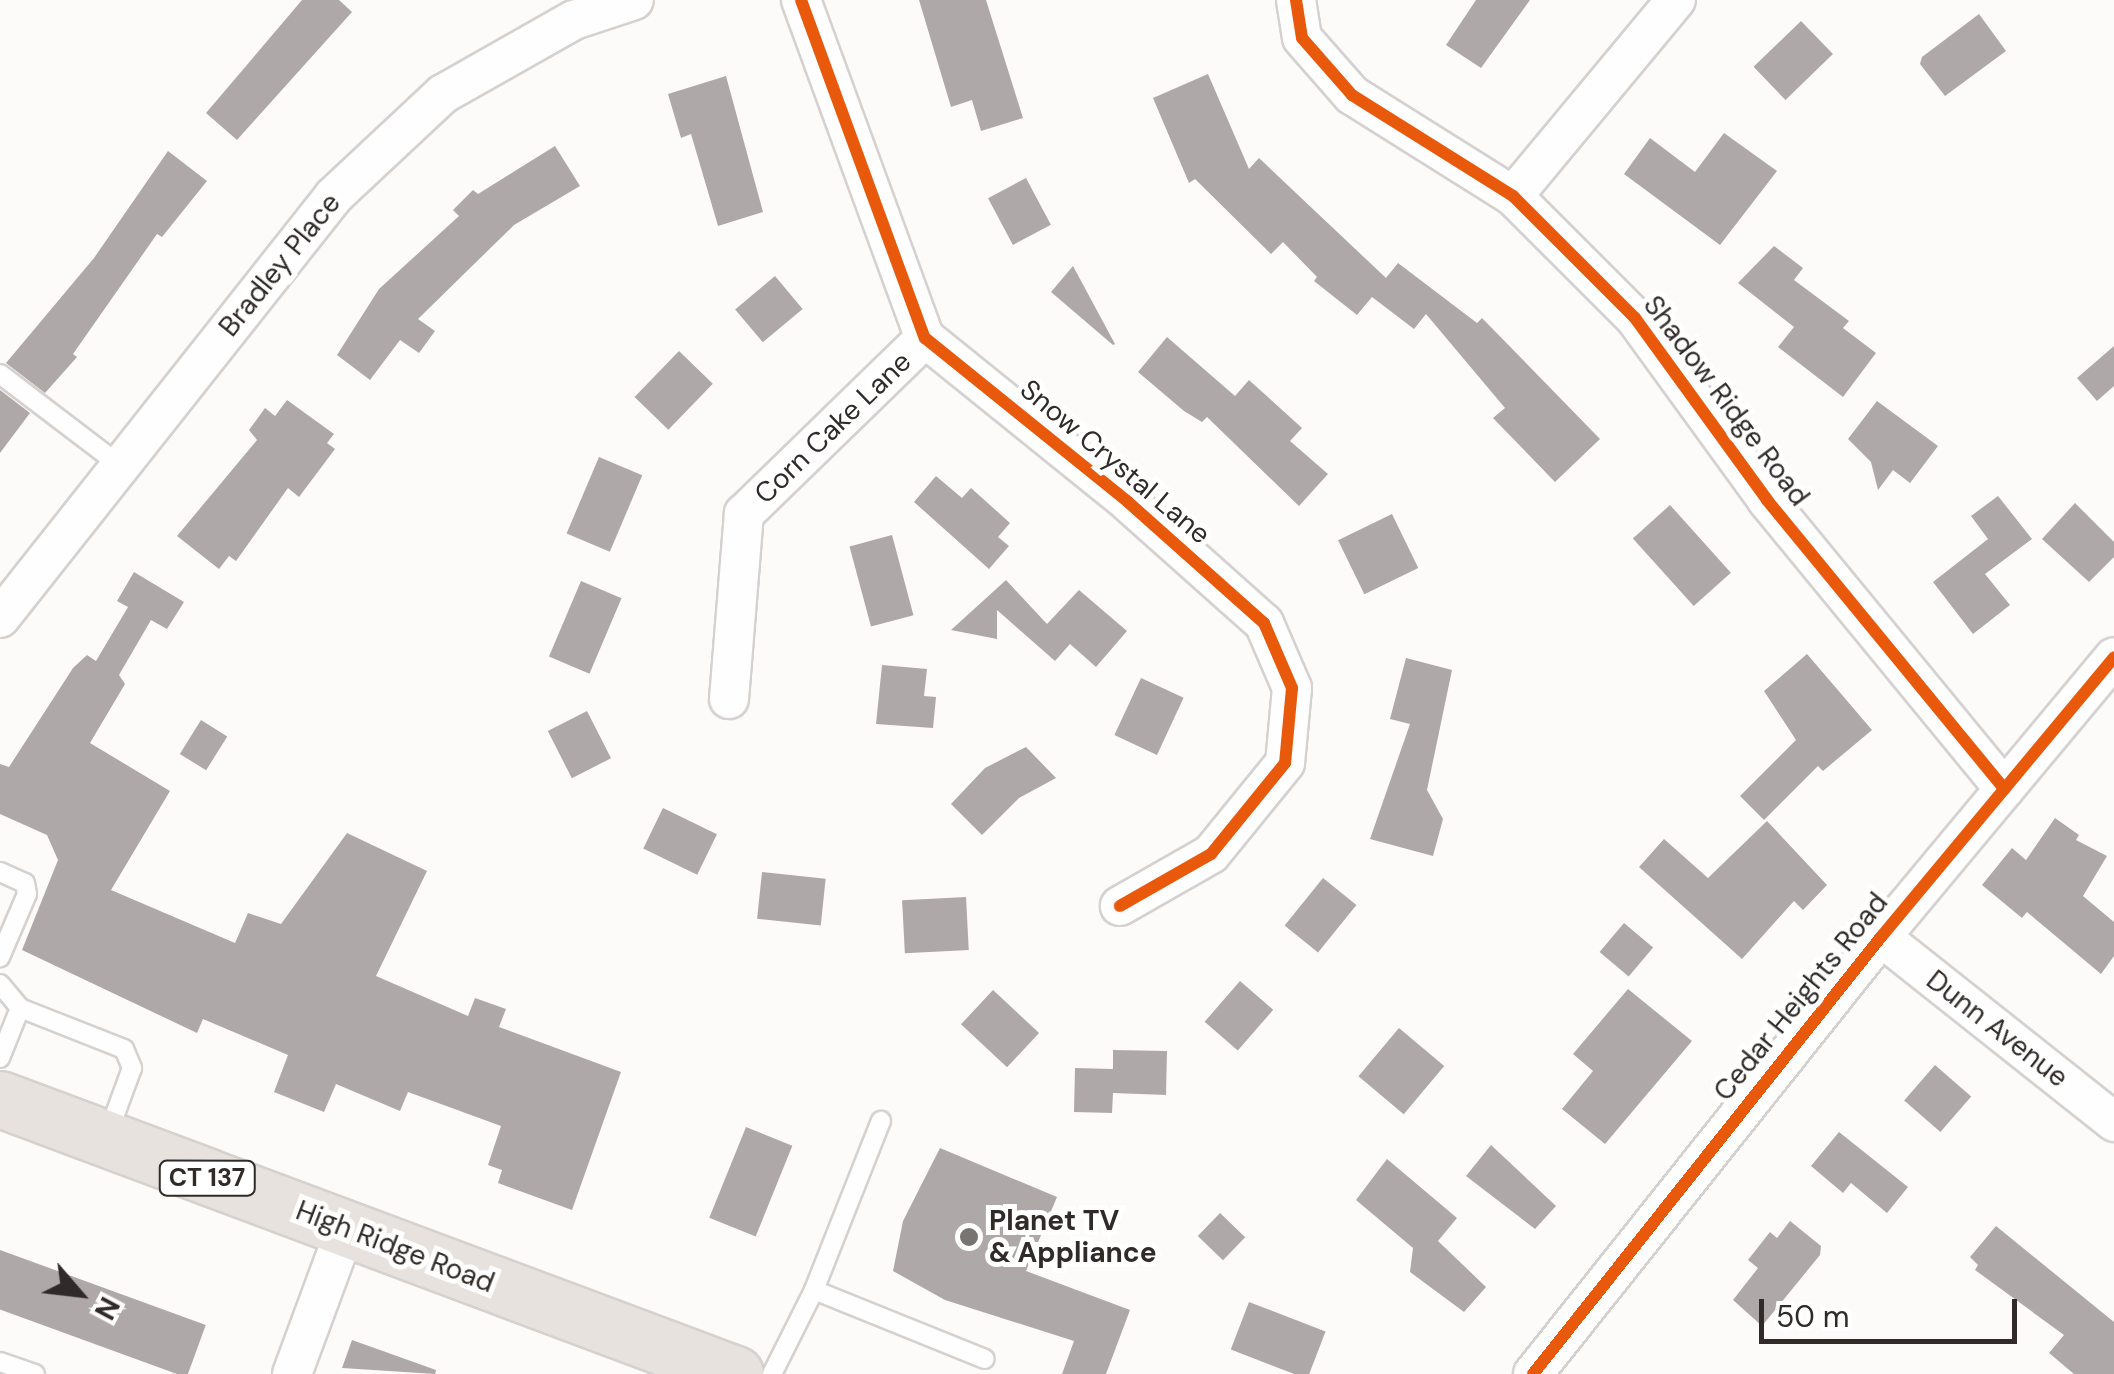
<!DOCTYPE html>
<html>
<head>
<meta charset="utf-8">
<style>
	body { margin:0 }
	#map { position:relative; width:2114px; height:1374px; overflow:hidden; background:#fdfbf9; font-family:"DM Sans",sans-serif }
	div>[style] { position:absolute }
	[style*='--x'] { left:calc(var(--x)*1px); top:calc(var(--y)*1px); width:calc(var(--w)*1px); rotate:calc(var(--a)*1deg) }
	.building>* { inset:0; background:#afa8a9; transform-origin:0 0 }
	.roads { filter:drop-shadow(2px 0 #d4d1cf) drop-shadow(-2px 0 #d4d1cf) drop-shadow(0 2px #d4d1cf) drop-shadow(0 -2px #d4d1cf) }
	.lane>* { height:18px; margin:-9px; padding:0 9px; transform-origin:9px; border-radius:9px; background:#fffefe }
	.street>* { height:38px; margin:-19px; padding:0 19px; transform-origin:19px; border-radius:19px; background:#fffefe }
	.primary>* { height:55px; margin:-27.5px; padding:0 27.5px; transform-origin:27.5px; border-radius:27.5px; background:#e7e2dd }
	.cycleway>* { height:12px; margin:-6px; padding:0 6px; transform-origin:6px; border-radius:6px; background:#e8590c }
	.dots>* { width:28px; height:28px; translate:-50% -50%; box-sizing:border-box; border:5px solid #fff; border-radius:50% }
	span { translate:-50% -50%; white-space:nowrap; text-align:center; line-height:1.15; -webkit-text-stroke:10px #fff; paint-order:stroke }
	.shield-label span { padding:2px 8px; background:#fff; border:2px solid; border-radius:8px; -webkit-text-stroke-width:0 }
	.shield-label { font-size:25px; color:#302b29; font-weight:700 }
	.street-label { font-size:28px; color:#302b29 }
	.poi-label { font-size:28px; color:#302b29; font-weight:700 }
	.left { translate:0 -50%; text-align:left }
	.north { position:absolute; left:30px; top:1244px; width:100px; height:100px; -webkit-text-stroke:8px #fff; paint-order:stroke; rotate:118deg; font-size:28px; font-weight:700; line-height:40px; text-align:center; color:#302b29 }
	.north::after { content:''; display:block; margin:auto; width:35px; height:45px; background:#302b29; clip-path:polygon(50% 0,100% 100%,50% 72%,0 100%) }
	.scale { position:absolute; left:1759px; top:1299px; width:258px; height:45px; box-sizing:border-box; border:5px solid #302b29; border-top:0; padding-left:12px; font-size:30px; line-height:35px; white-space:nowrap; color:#302b29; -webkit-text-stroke:8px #fff; paint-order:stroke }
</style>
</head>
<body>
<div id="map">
	<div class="building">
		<div style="clip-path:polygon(302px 0,339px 0,352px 12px,237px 140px,206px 113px)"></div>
		<div style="clip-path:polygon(919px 0,986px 0,1023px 118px,981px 131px,972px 100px,951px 107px)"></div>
		<div style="clip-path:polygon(1476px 0,1530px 0,1481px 68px,1446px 45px)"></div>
		<div style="clip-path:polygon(1979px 14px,2006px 51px,1945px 96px,1920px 64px,1922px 57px)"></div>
		<div style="left:1801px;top:21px;width:46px;height:66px;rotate:46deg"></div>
		<div style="clip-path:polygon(1208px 74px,1249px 169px,1259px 158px,1386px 278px,1398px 263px,1477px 323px,1482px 318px,1600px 439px,1555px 482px,1493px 418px,1505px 408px,1426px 314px,1414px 329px,1372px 297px,1357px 315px,1314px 281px,1317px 277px,1283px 242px,1271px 254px,1195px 179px,1189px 183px,1153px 98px)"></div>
		<div style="clip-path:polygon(726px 76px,763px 212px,718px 226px,691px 134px,681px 138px,668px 94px)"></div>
		<div style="clip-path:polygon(1724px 133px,1777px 171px,1720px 245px,1624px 174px,1650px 138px,1695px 172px)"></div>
		<div style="clip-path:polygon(555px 146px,580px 186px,514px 225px,418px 319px,435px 331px,419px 353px,400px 340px,370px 380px,337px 355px,379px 289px,459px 216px,453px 210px,473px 190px,478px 194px)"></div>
		<div style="clip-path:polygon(168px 151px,207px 181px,162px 237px,157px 234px,73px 354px,77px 357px,45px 393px,6px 363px,94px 258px)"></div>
		<div style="left:1026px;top:178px;width:53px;height:43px;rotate:62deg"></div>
		<div style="clip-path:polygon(1774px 246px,1803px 268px,1794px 280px,1849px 321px,1843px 328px,1876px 353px,1843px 397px,1778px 347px,1794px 327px,1738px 283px)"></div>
		<div style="clip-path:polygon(1073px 266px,1115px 344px,1113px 345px,1051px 292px)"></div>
		<div style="left:775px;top:276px;width:43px;height:52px;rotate:50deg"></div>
		<div style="clip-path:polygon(1167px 337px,1235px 396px,1249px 380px,1302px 428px,1290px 441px,1328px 474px,1299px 506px,1207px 417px,1202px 422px,1184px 411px,1138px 372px)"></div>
		<div style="clip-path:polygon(2114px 346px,2114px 386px,2097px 401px,2077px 378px)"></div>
		<div style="left:679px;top:351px;width:47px;height:64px;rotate:44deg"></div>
		<div style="clip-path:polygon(0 390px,30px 413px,0 453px)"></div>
		<div style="clip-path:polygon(287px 400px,334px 434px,327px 443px,335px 449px,299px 497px,288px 488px,236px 561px,229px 556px,219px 569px,177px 536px,257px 440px,249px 430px,265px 408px,275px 416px)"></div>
		<div style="clip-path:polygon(1877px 401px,1938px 446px,1910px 483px,1893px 470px,1878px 490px,1871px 462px,1848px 439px)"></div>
		<div style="left:599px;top:457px;width:47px;height:83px;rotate:23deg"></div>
		<div style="clip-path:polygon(936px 476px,962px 498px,971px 488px,1010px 523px,998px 537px,1009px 546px,989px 569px,914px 502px)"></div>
		<div style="clip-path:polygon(1998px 496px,2032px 539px,1985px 574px,2010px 605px,1973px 634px,1933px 582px,1988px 539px,1971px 516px)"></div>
		<div style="clip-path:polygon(2075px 503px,2114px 542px,2114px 557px,2089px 582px,2042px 539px)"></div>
		<div style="left:1670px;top:505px;width:91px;height:50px;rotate:48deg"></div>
		<div style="left:1392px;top:514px;width:60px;height:60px;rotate:64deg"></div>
		<div style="left:892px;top:535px;width:83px;height:44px;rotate:75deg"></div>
		<div style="clip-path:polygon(134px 572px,184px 602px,167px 629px,151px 620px,119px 675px,125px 684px,90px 743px,170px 791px,111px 890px,235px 943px,248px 913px,281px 924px,347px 833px,427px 871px,376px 976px,468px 1016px,475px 998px,506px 1009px,499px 1027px,621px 1072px,572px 1210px,498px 1183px,502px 1170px,488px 1165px,501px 1126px,408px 1092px,400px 1111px,336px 1084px,324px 1112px,274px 1092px,288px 1055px,203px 1019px,197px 1033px,22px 950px,58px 860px,47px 835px,0 814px,0 764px,9px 767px,73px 668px,87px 655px,96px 661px,128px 607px,117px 601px)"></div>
		<div style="clip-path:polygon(1006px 580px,1047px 624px,1079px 590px,1127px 631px,1096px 667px,1070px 644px,1055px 661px,997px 610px,997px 639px,951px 630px)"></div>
		<div style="left:581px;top:581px;width:44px;height:82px;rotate:23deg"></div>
		<div style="clip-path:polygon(1807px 654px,1872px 730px,1823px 771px,1818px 766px,1764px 820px,1740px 796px,1796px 740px,1764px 691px)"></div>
		<div style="clip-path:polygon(1406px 658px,1452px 670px,1427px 790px,1443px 819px,1433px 856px,1370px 839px,1410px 724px,1390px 719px)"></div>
		<div style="clip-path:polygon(882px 665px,927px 669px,924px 696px,936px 697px,933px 728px,876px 724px)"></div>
		<div style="left:1141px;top:678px;width:47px;height:63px;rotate:25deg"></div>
		<div style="left:587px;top:711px;width:53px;height:44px;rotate:63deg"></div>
		<div style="left:201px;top:720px;width:31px;height:40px;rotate:32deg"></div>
		<div style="clip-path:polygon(1026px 747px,1056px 778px,1019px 798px,982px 835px,951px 804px,985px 768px)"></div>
		<div style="left:663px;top:808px;width:60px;height:45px;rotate:26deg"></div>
		<div style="clip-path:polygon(2055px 818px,2079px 835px,2076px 840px,2107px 856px,2083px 896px,2114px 922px,2114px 956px,2101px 974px,2027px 912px,2022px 918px,1982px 885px,2012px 848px,2026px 860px)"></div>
		<div style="clip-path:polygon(1767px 821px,1827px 885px,1803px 910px,1794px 901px,1742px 959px,1639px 867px,1664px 839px,1708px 878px)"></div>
		<div style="left:762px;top:872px;width:64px;height:47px;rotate:6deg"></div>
		<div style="left:1323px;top:878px;width:43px;height:61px;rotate:39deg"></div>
		<div style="left:966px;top:897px;width:53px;height:64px;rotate:87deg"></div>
		<div style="left:1624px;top:923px;width:38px;height:38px;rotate:40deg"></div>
		<div style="left:1240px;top:981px;width:44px;height:54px;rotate:41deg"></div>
		<div style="clip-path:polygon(1628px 989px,1692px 1041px,1605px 1144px,1562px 1109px,1593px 1071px,1573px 1054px)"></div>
		<div style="left:993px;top:990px;width:63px;height:47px;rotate:43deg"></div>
		<div style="left:1399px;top:1028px;width:59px;height:63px;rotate:40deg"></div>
		<div style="clip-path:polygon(1113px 1050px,1167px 1051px,1166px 1095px,1113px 1093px,1112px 1113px,1074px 1112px,1075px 1068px,1113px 1069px)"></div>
		<div style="left:1935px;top:1065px;width:48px;height:47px;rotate:41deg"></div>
		<div style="left:746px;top:1127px;width:50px;height:98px;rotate:22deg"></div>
		<div style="clip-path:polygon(1839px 1132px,1908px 1187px,1887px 1213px,1851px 1183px,1843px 1193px,1811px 1166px)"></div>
		<div style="clip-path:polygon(1491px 1145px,1556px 1206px,1535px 1229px,1466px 1176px)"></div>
		<div style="clip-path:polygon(940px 1148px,1057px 1197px,1026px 1271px,1130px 1310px,1106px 1374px,1062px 1374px,1074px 1341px,945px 1300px,893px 1271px,903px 1221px)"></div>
		<div style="clip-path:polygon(1387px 1159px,1457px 1218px,1438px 1241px,1486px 1287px,1464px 1312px,1410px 1272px,1413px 1248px,1356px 1200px)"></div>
		<div style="left:1220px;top:1213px;width:35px;height:32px;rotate:44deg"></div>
		<div style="clip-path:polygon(1790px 1221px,1821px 1246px,1820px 1255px,1762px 1326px,1733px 1300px,1758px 1268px,1748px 1260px,1770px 1232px,1777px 1238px)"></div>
		<div style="clip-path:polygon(1996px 1226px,2114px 1322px,2114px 1374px,2074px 1374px,2049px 1353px,2064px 1335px,1975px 1270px,1978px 1265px,1970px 1257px)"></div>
		<div style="left:0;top:1250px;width:219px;height:56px;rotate:20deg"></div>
		<div style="left:1249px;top:1302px;width:82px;height:51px;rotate:21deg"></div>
		<div style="clip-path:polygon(352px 1340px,436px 1370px,435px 1374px,342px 1368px)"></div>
	</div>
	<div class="roads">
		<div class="lane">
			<div style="--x:0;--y:374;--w:148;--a:37.3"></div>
			<div style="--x:0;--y:872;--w:27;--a:24"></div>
			<div style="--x:25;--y:883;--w:11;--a:80"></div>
			<div style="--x:27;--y:894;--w:69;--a:113.2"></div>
			<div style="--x:0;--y:984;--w:31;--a:50"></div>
			<div style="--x:0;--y:1058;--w:54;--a:-68.2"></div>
			<div style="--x:20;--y:1008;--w:112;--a:21.5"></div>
			<div style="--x:124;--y:1049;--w:21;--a:67"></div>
			<div style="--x:132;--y:1068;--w:72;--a:110.2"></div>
			<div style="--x:814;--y:1290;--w:184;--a:22"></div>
			<div style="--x:0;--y:1362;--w:37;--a:19"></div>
			<div style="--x:772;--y:1374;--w:94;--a:-63.4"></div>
			<div style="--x:814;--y:1290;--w:182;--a:-68.4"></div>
		</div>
		<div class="street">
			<div style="--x:801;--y:0;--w:360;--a:69.9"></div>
			<div style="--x:925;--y:338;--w:261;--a:38.9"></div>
			<div style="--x:1128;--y:502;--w:182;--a:41.7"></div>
			<div style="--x:1264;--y:623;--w:71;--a:66.7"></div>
			<div style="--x:1292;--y:688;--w:75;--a:95.3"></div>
			<div style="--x:1285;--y:763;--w:117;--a:129.1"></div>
			<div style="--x:1211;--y:854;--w:105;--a:150.3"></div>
			<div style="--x:1296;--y:0;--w:38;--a:81"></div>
			<div style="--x:1302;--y:38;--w:76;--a:48.7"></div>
			<div style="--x:1352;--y:95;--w:190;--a:32.1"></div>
			<div style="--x:1513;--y:196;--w:173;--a:45"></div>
			<div style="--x:1635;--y:318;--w:225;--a:54"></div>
			<div style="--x:1767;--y:500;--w:374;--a:50.6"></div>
			<div style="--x:1513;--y:196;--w:255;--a:-50.3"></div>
			<div style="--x:0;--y:618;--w:538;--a:-51.64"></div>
			<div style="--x:334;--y:196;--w:149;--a:-43.1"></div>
			<div style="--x:443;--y:94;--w:150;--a:-29.5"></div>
			<div style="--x:574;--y:20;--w:63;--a:-18.4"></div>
			<div style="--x:729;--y:699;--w:186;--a:-85.4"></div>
			<div style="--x:744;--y:514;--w:252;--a:-44.2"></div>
			<div style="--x:1881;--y:937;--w:298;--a:38.4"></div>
			<div style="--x:292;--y:1374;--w:156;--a:-69.7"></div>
			<div style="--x:1533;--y:1374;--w:559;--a:-51.47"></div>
			<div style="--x:1881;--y:937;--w:364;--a:-50.2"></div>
		</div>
		<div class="primary">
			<div style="--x:0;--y:1099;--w:785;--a:20.51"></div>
		</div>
	</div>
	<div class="cycleway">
		<div style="--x:801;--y:0;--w:360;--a:69.9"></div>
		<div style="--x:925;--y:338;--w:261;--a:38.9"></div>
		<div style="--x:1128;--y:502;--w:182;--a:41.7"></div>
		<div style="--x:1264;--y:623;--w:71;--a:66.7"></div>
		<div style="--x:1292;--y:688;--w:75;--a:95.3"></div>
		<div style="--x:1285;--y:763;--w:117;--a:129.1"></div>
		<div style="--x:1211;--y:854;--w:105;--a:150.3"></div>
		<div style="--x:1296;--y:0;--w:38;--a:81"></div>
		<div style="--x:1302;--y:38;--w:76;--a:48.7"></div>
		<div style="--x:1352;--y:95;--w:190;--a:32.1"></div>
		<div style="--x:1513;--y:196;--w:173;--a:45"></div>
		<div style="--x:1635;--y:318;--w:225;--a:54"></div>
		<div style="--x:1767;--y:500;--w:374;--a:50.6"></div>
		<div style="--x:1533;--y:1374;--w:559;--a:-51.47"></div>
		<div style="--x:1881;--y:937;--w:364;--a:-50.2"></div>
	</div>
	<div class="dots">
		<div style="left:969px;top:1237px;background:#787472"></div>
	</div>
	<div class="shield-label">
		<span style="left:207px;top:1178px">CT 137</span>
	</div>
	<div class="street-label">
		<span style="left:280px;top:265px;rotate:-51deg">Bradley Place</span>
		<span style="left:1726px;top:401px;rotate:53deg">Shadow Ridge Road</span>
		<span style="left:833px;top:428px;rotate:-44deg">Corn Cake Lane</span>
		<span style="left:1115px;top:462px;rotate:40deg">Snow Crystal Lane</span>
		<span style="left:1801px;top:997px;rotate:-51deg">Cedar Heights Road</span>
		<span style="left:1997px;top:1029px;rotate:38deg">Dunn Avenue</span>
		<span style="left:395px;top:1247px;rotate:21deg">High Ridge Road</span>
	</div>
	<div class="poi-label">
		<span class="left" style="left:989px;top:1237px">Planet TV<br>&amp; Appliance</span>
	</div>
	<div class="north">N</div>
	<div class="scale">50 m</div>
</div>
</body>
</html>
